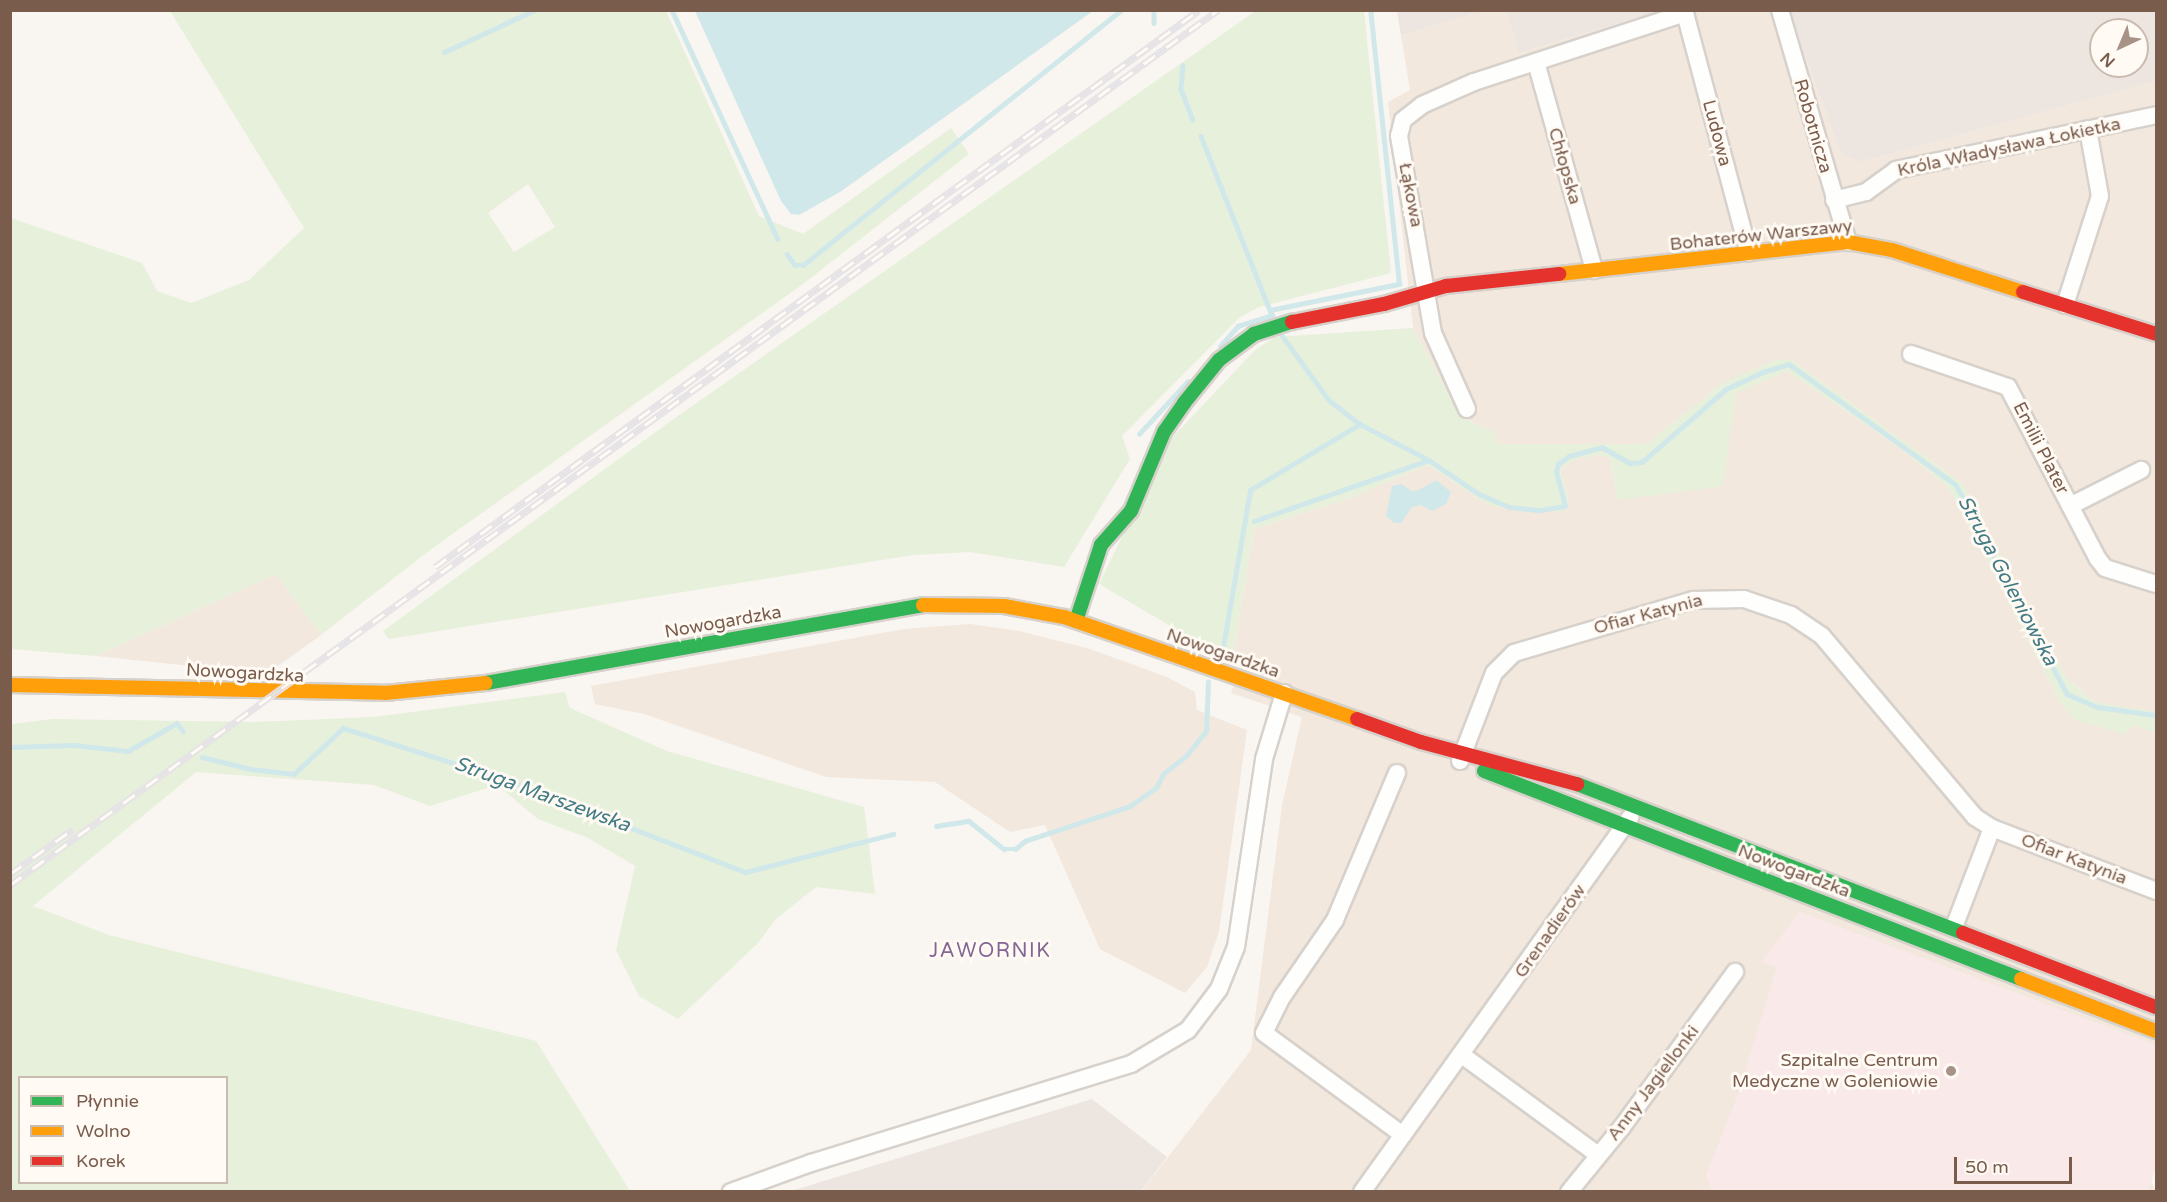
<!DOCTYPE html>
<html>
<head>
<meta charset="utf-8">
<style>
	body { margin:0 }
	#map { position:relative; width:2167px; height:1202px; overflow:hidden; background:#f9f5f0; font-family:"Varela Round",sans-serif }
	div>[style] { position:absolute }
	[style*='--x'] { left:calc(var(--x)*1px); top:calc(var(--y)*1px); width:calc(var(--w)*1px); rotate:calc(var(--a)*1deg) }
	.residential>* { inset:0; background:#f2e8de }
	.industrial>* { inset:0; background:#ede5e0 }
	.medical>* { inset:0; background:#fae9e9 }
	.green>* { inset:0; background:#e7f0db }
	.water>* { inset:0; background:#d0e8ea }
	.stream>* { height:4.5px; margin:-2.25px; padding:0 2.25px; transform-origin:2.25px; border-radius:2.25px; background:#d0e8ea }
	.roads { filter:drop-shadow(2px 0 #d7d1cb) drop-shadow(-2px 0 #d7d1cb) drop-shadow(0 2px #d7d1cb) drop-shadow(0 -2px #d7d1cb) }
	.street>* { height:16px; margin:-8px; padding:0 8px; transform-origin:8px; border-radius:8px; background:#fefefd }
	.fast>* { height:14px; margin:-7px; padding:0 7px; transform-origin:7px; border-radius:7px; background:#30b455 }
	.slow>* { height:14px; margin:-7px; padding:0 7px; transform-origin:7px; border-radius:7px; background:#ff9f0a }
	.jam>* { height:14px; margin:-7px; padding:0 7px; transform-origin:7px; border-radius:7px; background:#e5322d }
	.rail>* { height:7px; margin-top:-3.5px; transform-origin:0; background:repeating-linear-gradient(90deg,#fffaf3 0 14px,#e6e3e7 0 28px); box-sizing:border-box; border-block:2px solid #e6e3e7 }
	.dots>* { width:16px; height:16px; translate:-50% -50%; box-sizing:border-box; border:3px solid #fffaf3; border-radius:50% }
	span { translate:-50% -50%; white-space:nowrap; text-align:center; line-height:1.15; -webkit-text-stroke:6px #fffaf3; paint-order:stroke }
	.street-label { font-size:18px; color:#7a5c4d }
	.poi-label { font-size:18px; color:#7a5c4d }
	.right { translate:-100% -50%; text-align:right }
	.water-label { font-size:20px; color:#437c86; font-style:italic }
	.neighbourhood-label { font-size:20px; color:#846695; letter-spacing:1.5px }
	.frame { position:absolute; inset:0; border:12px solid #7a5c4d; pointer-events:none }
	.legend { position:absolute; left:18px; top:1076px; width:210px; height:108px; box-sizing:border-box; background:#fffaf3; border:2px solid #cabbb1; margin:0; padding:8px 10px; list-style:none; font-size:18px; color:#7a5c4d }
	.legend li { display:flex; align-items:center; gap:12px; height:30px }
	.legend b { width:30px; border:2px solid #cabbb1 }
	.north { position:absolute; left:2089px; top:18px; width:60px; height:60px; box-sizing:border-box; background:#fffaf3; border:2px solid #cabbb1; border-radius:50%; rotate:224deg; font-size:16px; font-weight:700; line-height:24px; text-align:center; color:#7a5c4d }
	.north::after { content:''; display:block; margin:auto; width:21px; height:27px; background:#a69286; clip-path:polygon(50% 0,100% 100%,50% 72%,0 100%) }
	.scale { position:absolute; left:1954px; top:1157px; width:118px; height:27px; box-sizing:border-box; border:3px solid #7a5c4d; border-top:0; padding-left:8px; font-size:18px; line-height:21px; white-space:nowrap; color:#7a5c4d; -webkit-text-stroke:4px #fffaf3; paint-order:stroke }
</style>
</head>
<body>
<div id="map">
	<div class="residential">
		<div style="clip-path:polygon(1483px 11px,1506px 11px,1518px 53px,1660px 11px,1789px 11px,1841px 154px,1860px 162px,2156px 81px,2156px 1167px,2151px 1182px,2156px 1191px,1141px 1192px,1251px 1050px,1282px 805px,1302px 717px,1231px 693px,1243px 660px,1233px 655px,1254px 529px,1350px 498px,1428px 465px,1489px 505px,1569px 501px,1560px 469px,1577px 458px,1598px 455px,1610px 458px,1618px 500px,1736px 392px,1787px 371px,1900px 448px,1949px 488px,2062px 705px,2073px 718px,2085px 693px,2067px 679px,1963px 484px,1792px 360px,1724px 382px,1647px 444px,1498px 444px,1493px 431px,1460px 417px,1413px 328px,1388px 102px,1410px 90px,1401px 35px)"></div>
		<div style="clip-path:polygon(276px 574px,321px 635px,267px 674px,96px 656px)"></div>
		<div style="clip-path:polygon(970px 624px,1019px 631px,1090px 649px,1167px 677px,1195px 692px,1197px 710px,1247px 730px,1219px 932px,1207px 967px,1185px 993px,1100px 949px,1045px 825px,1010px 832px,935px 782px,826px 777px,644px 714px,595px 704px,591px 686px,904px 629px)"></div>
	</div>
	<div class="industrial">
		<div style="clip-path:polygon(1506px 10px,1660px 10px,1660px 11px,1518px 53px)"></div>
		<div style="clip-path:polygon(1397px 11px,1397px 10px,1483px 11px,1401px 35px)"></div>
		<div style="clip-path:polygon(evenodd,1789px 11px,2156px 11px,2156px 81px,1860px 162px,1841px 154px,1789px 11px,2101px 30px,2137px 30px,2137px 66px,2101px 66px,2101px 30px)"></div>
		<div style="clip-path:polygon(1092px 1099px,1167px 1157px,1141px 1191px,791px 1191px)"></div>
	</div>
	<div class="medical">
		<div style="clip-path:polygon(1800px 912px,2156px 1045px,2156px 1167px,2148px 1191px,1712px 1191px,1706px 1175px,1737px 1097px,1777px 967px,1761px 962px)"></div>
	</div>
	<div class="green">
		<div style="clip-path:polygon(1257px 10px,1364px 11px,1391px 273px,1259px 307px,1239px 318px,1122px 436px,1130px 459px,1064px 567px,970px 552px,913px 555px,389px 639px,383px 631px,668px 423px)"></div>
		<div style="clip-path:polygon(evenodd,170px 11px,666px 11px,759px 216px,803px 234px,951px 128px,969px 154px,803px 284px,430px 550px,321px 635px,276px 574px,96px 656px,11px 649px,11px 218px,142px 263px,157px 291px,191px 303px,249px 280px,304px 228px,170px 11px,528px 184px,555px 227px,514px 252px,488px 213px,528px 184px)"></div>
		<div style="clip-path:polygon(1413px 328px,1460px 417px,1493px 431px,1498px 444px,1647px 444px,1724px 382px,1775px 360px,1792px 360px,1963px 484px,2067px 679px,2095px 702px,2156px 712px,2156px 733px,2133px 725px,2124px 734px,2073px 719px,2062px 705px,1949px 488px,1900px 448px,1787px 371px,1736px 393px,1723px 486px,1618px 500px,1610px 458px,1598px 455px,1577px 459px,1560px 469px,1569px 501px,1565px 511px,1532px 512px,1489px 505px,1428px 465px,1350px 498px,1254px 529px,1233px 655px,1184px 634px,1099px 584px,1168px 442px,1256px 349px,1275px 337px)"></div>
		<div style="clip-path:polygon(evenodd,565px 692px,570px 708px,667px 751px,864px 807px,875px 894px,816px 887px,776px 919px,758px 943px,678px 1019px,639px 996px,616px 950px,635px 866px,588px 838px,538px 819px,497px 785px,430px 806px,374px 785px,196px 772px,33px 906px,109px 935px,536px 1041px,630px 1191px,11px 1191px,11px 724px,53px 719px,255px 722px,374px 717px,565px 692px,20px 1078px,226px 1078px,226px 1182px,20px 1182px,20px 1078px)"></div>
	</div>
	<div class="water">
		<div style="clip-path:polygon(695px 11px,1093px 11px,840px 192px,799px 215px,791px 214px,781px 201px)"></div>
		<div style="clip-path:polygon(1436px 480px,1451px 492px,1446px 504px,1432px 511px,1421px 505px,1412px 507px,1401px 523px,1394px 523px,1386px 516px,1392px 486px,1402px 484px,1411px 491px,1419px 490px)"></div>
	</div>
	<div class="stream">
		<div style="--x:672;--y:10;--w:252;--a:65.2"></div>
		<div style="--x:1154;--y:10;--w:13;--a:90"></div>
		<div style="--x:444;--y:52;--w:100;--a:-24.8"></div>
		<div style="--x:1183;--y:65;--w:24;--a:95"></div>
		<div style="--x:1181;--y:89;--w:33;--a:69"></div>
		<div style="--x:1201;--y:136;--w:196;--a:68.4"></div>
		<div style="--x:787;--y:254;--w:14;--a:54"></div>
		<div style="--x:795;--y:265;--w:8;--a:0"></div>
		<div style="--x:803;--y:265;--w:408;--a:-38.7"></div>
		<div style="--x:1270;--y:310;--w:132;--a:-11.4"></div>
		<div style="--x:1399;--y:284;--w:276;--a:-96"></div>
		<div style="--x:1281;--y:334;--w:82;--a:54"></div>
		<div style="--x:1329;--y:400;--w:39;--a:38"></div>
		<div style="--x:1360;--y:424;--w:78;--a:27.6"></div>
		<div style="--x:1429;--y:460;--w:60;--a:34.2"></div>
		<div style="--x:1479;--y:494;--w:34;--a:23"></div>
		<div style="--x:1510;--y:507;--w:30;--a:6"></div>
		<div style="--x:1540;--y:510;--w:25;--a:-9"></div>
		<div style="--x:1565;--y:506;--w:35;--a:-105"></div>
		<div style="--x:1556;--y:472;--w:8;--a:-76"></div>
		<div style="--x:1558;--y:464;--w:14;--a:-36"></div>
		<div style="--x:1569;--y:456;--w:34;--a:-15"></div>
		<div style="--x:1602;--y:447;--w:32;--a:30"></div>
		<div style="--x:1630;--y:463;--w:12;--a:-5"></div>
		<div style="--x:1642;--y:462;--w:111;--a:-41"></div>
		<div style="--x:1726;--y:389;--w:41;--a:-24.7"></div>
		<div style="--x:1763;--y:372;--w:27;--a:-17"></div>
		<div style="--x:1789;--y:364;--w:206;--a:35.9"></div>
		<div style="--x:1956;--y:485;--w:237;--a:62"></div>
		<div style="--x:2067;--y:694;--w:34;--a:23"></div>
		<div style="--x:2098;--y:707;--w:59;--a:7.9"></div>
		<div style="--x:1220;--y:346;--w:27;--a:-48"></div>
		<div style="--x:1238;--y:326;--w:36;--a:-18"></div>
		<div style="--x:1139;--y:434;--w:72;--a:-47.2"></div>
		<div style="--x:1254;--y:521;--w:185;--a:-19.2"></div>
		<div style="--x:1223;--y:647;--w:159;--a:-80.2"></div>
		<div style="--x:1250;--y:490;--w:128;--a:-31"></div>
		<div style="--x:10;--y:747;--w:64;--a:-1.8"></div>
		<div style="--x:74;--y:745;--w:54;--a:6.3"></div>
		<div style="--x:128;--y:751;--w:56;--a:-29.7"></div>
		<div style="--x:177;--y:723;--w:10;--a:53"></div>
		<div style="--x:202;--y:757;--w:50;--a:13.8"></div>
		<div style="--x:251;--y:769;--w:43;--a:6.6"></div>
		<div style="--x:294;--y:774;--w:67;--a:-43.2"></div>
		<div style="--x:343;--y:728;--w:172;--a:17.6"></div>
		<div style="--x:507;--y:780;--w:256;--a:21.1"></div>
		<div style="--x:746;--y:872;--w:152;--a:-14.5"></div>
		<div style="--x:936;--y:826;--w:33;--a:-9"></div>
		<div style="--x:969;--y:821;--w:45;--a:38.7"></div>
		<div style="--x:1004;--y:849;--w:11;--a:0"></div>
		<div style="--x:1015;--y:849;--w:13;--a:-39"></div>
		<div style="--x:1025;--y:841;--w:111;--a:-18.4"></div>
		<div style="--x:1130;--y:806;--w:32;--a:-35"></div>
		<div style="--x:1156;--y:788;--w:16;--a:-63"></div>
		<div style="--x:1163;--y:774;--w:29;--a:-38"></div>
		<div style="--x:1186;--y:756;--w:32;--a:-51"></div>
		<div style="--x:1206;--y:731;--w:49;--a:-87.7"></div>
	</div>
	<div class="roads">
		<div class="street">
			<div style="--x:1780;--y:10;--w:242;--a:73.7"></div>
			<div style="--x:1536;--y:62;--w:216;--a:74.4"></div>
			<div style="--x:1834;--y:200;--w:33;--a:-14"></div>
			<div style="--x:1866;--y:192;--w:37;--a:-36"></div>
			<div style="--x:1896;--y:170;--w:266;--a:-11.9"></div>
			<div style="--x:2065;--y:305;--w:114;--a:-72.2"></div>
			<div style="--x:2100;--y:196;--w:68;--a:-100.2"></div>
			<div style="--x:1911;--y:354;--w:102;--a:18.8"></div>
			<div style="--x:2008;--y:387;--w:194;--a:62.4"></div>
			<div style="--x:2098;--y:559;--w:11;--a:52"></div>
			<div style="--x:2105;--y:568;--w:53;--a:17.4"></div>
			<div style="--x:1467;--y:409;--w:83;--a:-114.1"></div>
			<div style="--x:1433;--y:333;--w:200;--a:-99.8"></div>
			<div style="--x:1399;--y:136;--w:16;--a:-76"></div>
			<div style="--x:1403;--y:120;--w:24;--a:-38"></div>
			<div style="--x:1422;--y:105;--w:57;--a:-23.9"></div>
			<div style="--x:1474;--y:82;--w:222;--a:-18.1"></div>
			<div style="--x:1685;--y:13;--w:248;--a:75.1"></div>
			<div style="--x:2070;--y:506;--w:80;--a:-26.9"></div>
			<div style="--x:1460;--y:761;--w:94;--a:-68.9"></div>
			<div style="--x:1494;--y:673;--w:28;--a:-45"></div>
			<div style="--x:1514;--y:653;--w:187;--a:-16.5"></div>
			<div style="--x:1693;--y:600;--w:51;--a:-1.1"></div>
			<div style="--x:1744;--y:599;--w:50;--a:18.8"></div>
			<div style="--x:1791;--y:615;--w:37;--a:34"></div>
			<div style="--x:1822;--y:636;--w:237;--a:49.8"></div>
			<div style="--x:1975;--y:817;--w:20;--a:33"></div>
			<div style="--x:1992;--y:828;--w:176;--a:21"></div>
			<div style="--x:1397;--y:773;--w:160;--a:112.9"></div>
			<div style="--x:1335;--y:920;--w:93;--a:124.5"></div>
			<div style="--x:1282;--y:997;--w:40;--a:116.6"></div>
			<div style="--x:1264;--y:1033;--w:172;--a:36.3"></div>
			<div style="--x:1954;--y:927;--w:106;--a:-69"></div>
			<div style="--x:1462;--y:1055;--w:167;--a:36.3"></div>
			<div style="--x:731;--y:1192;--w:85;--a:-19.9"></div>
			<div style="--x:811;--y:1163;--w:335;--a:-17.2"></div>
			<div style="--x:1131;--y:1064;--w:66;--a:-30.8"></div>
			<div style="--x:1188;--y:1030;--w:51;--a:-52.9"></div>
			<div style="--x:1219;--y:989;--w:45;--a:-68"></div>
			<div style="--x:1236;--y:947;--w:190;--a:-81.5"></div>
			<div style="--x:1264;--y:759;--w:69;--a:-73.1"></div>
			<div style="--x:1362;--y:1192;--w:461;--a:-54.4"></div>
			<div style="--x:1569;--y:1192;--w:84;--a:-50.8"></div>
			<div style="--x:1622;--y:1127;--w:192;--a:-53.9"></div>
		</div>
		<div class="fast">
			<div style="--x:1076;--y:621;--w:80;--a:-71.8"></div>
			<div style="--x:1101;--y:545;--w:45;--a:-48.6"></div>
			<div style="--x:1131;--y:511;--w:86;--a:-67.3"></div>
			<div style="--x:1164;--y:432;--w:35;--a:-55"></div>
			<div style="--x:1184;--y:403;--w:55;--a:-50.9"></div>
			<div style="--x:1219;--y:360;--w:44;--a:-36.6"></div>
			<div style="--x:1254;--y:334;--w:40;--a:-18"></div>
			<div style="--x:486;--y:683;--w:444;--a:-10.1"></div>
			<div style="--x:1484;--y:771;--w:576;--a:21.17"></div>
			<div style="--x:1577;--y:784;--w:414;--a:21.1"></div>
		</div>
		<div class="slow">
			<div style="--x:1559;--y:274;--w:291;--a:-6.3"></div>
			<div style="--x:1848;--y:242;--w:45;--a:10.3"></div>
			<div style="--x:1892;--y:250;--w:138;--a:17.8"></div>
			<div style="--x:923;--y:605;--w:81;--a:0.7"></div>
			<div style="--x:1004;--y:606;--w:61;--a:10.4"></div>
			<div style="--x:1064;--y:617;--w:310;--a:19.2"></div>
			<div style="--x:10;--y:685;--w:375;--a:1.2"></div>
			<div style="--x:385;--y:693;--w:101;--a:-5.7"></div>
			<div style="--x:2021;--y:979;--w:145;--a:21.1"></div>
		</div>
		<div class="jam">
			<div style="--x:2023;--y:292;--w:139;--a:17.5"></div>
			<div style="--x:1292;--y:322;--w:94;--a:-11.1"></div>
			<div style="--x:1384;--y:304;--w:65;--a:-16.2"></div>
			<div style="--x:1446;--y:286;--w:114;--a:-6.1"></div>
			<div style="--x:1357;--y:719;--w:68;--a:19.8"></div>
			<div style="--x:1421;--y:742;--w:162;--a:15.1"></div>
			<div style="--x:1963;--y:933;--w:207;--a:21"></div>
		</div>
	</div>
	<div class="rail">
		<div style="--x:435;--y:567;--w:945;--a:-36.09"></div>
		<div style="--x:10;--y:874;--w:77;--a:-35.5"></div>
		<div style="--x:10;--y:885;--w:1492;--a:-35.92"></div>
	</div>
	<div class="dots">
		<div style="left:1951px;top:1071px;background:#a69286"></div>
	</div>
	<div class="street-label">
		<span style="left:1813px;top:126px;rotate:74deg">Robotnicza</span>
		<span style="left:1717px;top:133px;rotate:75deg">Ludowa</span>
		<span style="left:2009px;top:147px;rotate:-12deg">Króla Władysława Łokietka</span>
		<span style="left:1565px;top:166px;rotate:74deg">Chłopska</span>
		<span style="left:1411px;top:195px;rotate:79deg">Łąkowa</span>
		<span style="left:1761px;top:235px;rotate:-6deg">Bohaterów Warszawy</span>
		<span style="left:2041px;top:448px;rotate:63deg">Emilii Plater</span>
		<span style="left:1648px;top:614px;rotate:-15deg">Ofiar Katynia</span>
		<span style="left:723px;top:622px;rotate:-10deg">Nowogardzka</span>
		<span style="left:1223px;top:653px;rotate:19deg">Nowogardzka</span>
		<span style="left:245px;top:673px;rotate:3deg">Nowogardzka</span>
		<span style="left:2074px;top:859px;rotate:21deg">Ofiar Katynia</span>
		<span style="left:1794px;top:871px;rotate:21deg">Nowogardzka</span>
		<span style="left:1550px;top:931px;rotate:-55deg">Grenadierów</span>
		<span style="left:1653px;top:1083px;rotate:-53deg">Anny Jagiellonki</span>
	</div>
	<div class="poi-label">
		<span class="right" style="left:1938px;top:1071px">Szpitalne Centrum<br>Medyczne w Goleniowie</span>
	</div>
	<div class="water-label">
		<span style="left:2007px;top:581px;rotate:62deg">Struga Goleniowska</span>
		<span style="left:542px;top:795px;rotate:20deg">Struga Marszewska</span>
	</div>
	<div class="neighbourhood-label">
		<span style="left:990px;top:951px">JAWORNIK</span>
	</div>
	<div class="frame"></div>
	<ul class="legend">
	<li><b style="height:8px;background:#30b455"></b>Płynnie</li>
	<li><b style="height:8px;background:#ff9f0a"></b>Wolno</li>
	<li><b style="height:8px;background:#e5322d"></b>Korek</li>
	</ul>
	<div class="north">N</div>
	<div class="scale">50 m</div>
</div>
</body>
</html>
